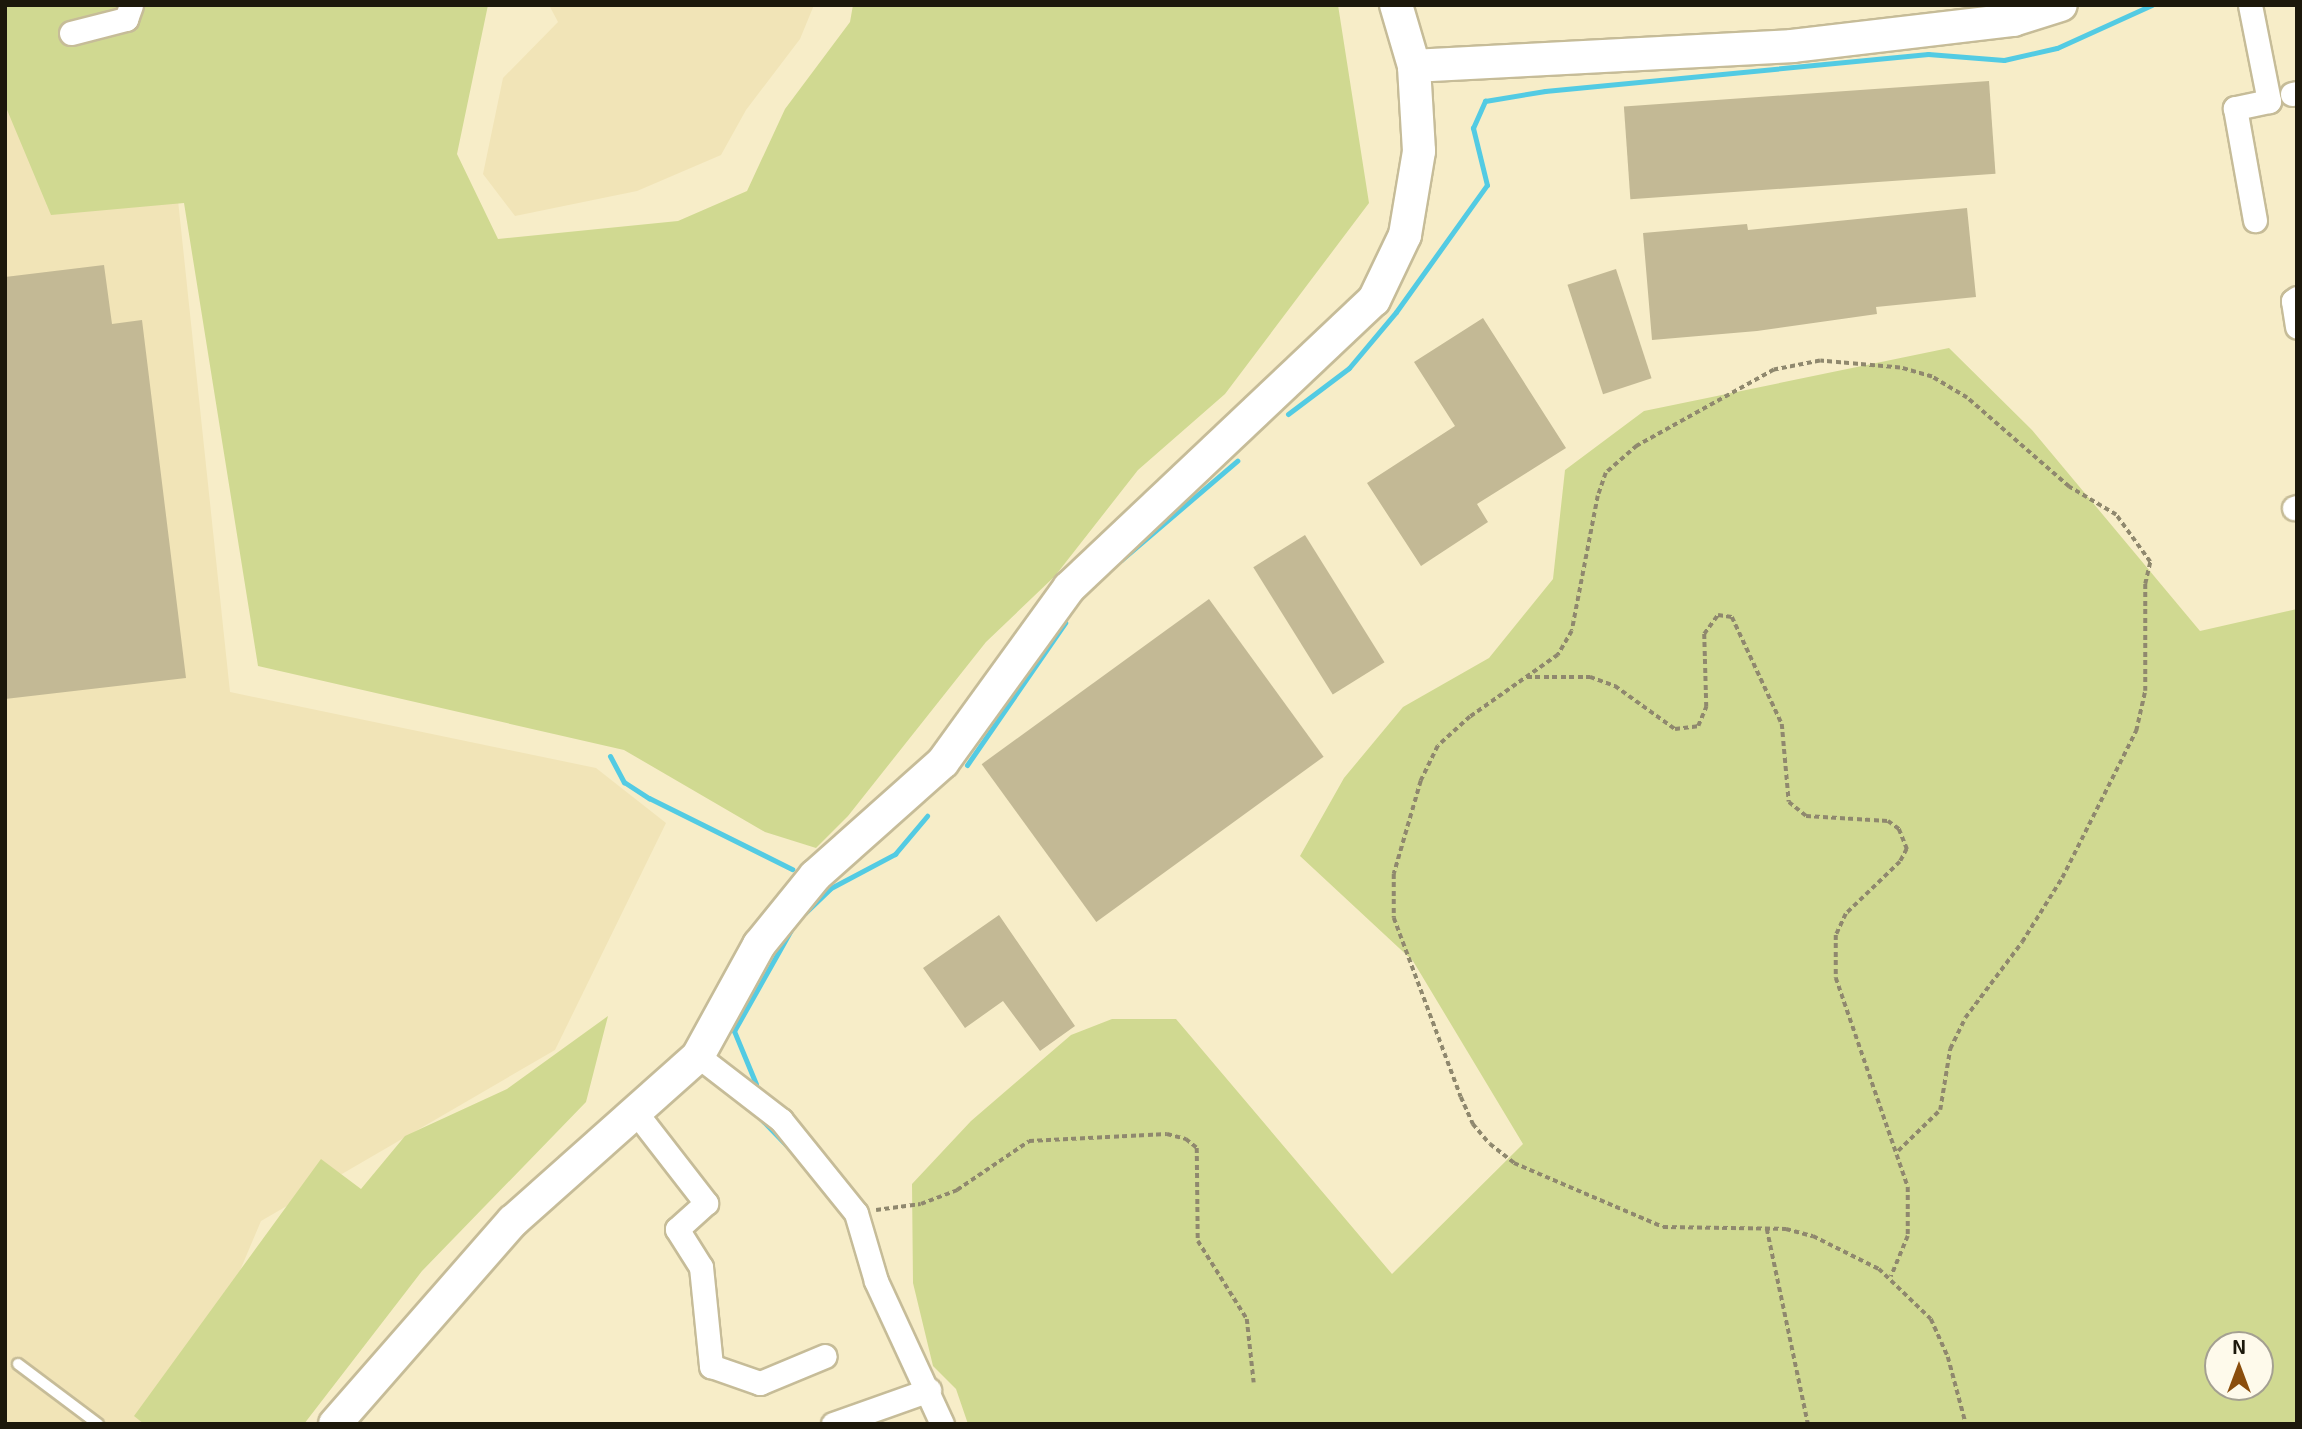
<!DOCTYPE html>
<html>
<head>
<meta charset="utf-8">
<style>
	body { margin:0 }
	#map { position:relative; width:2302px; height:1429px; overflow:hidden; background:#f7edc8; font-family:"Exo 2",sans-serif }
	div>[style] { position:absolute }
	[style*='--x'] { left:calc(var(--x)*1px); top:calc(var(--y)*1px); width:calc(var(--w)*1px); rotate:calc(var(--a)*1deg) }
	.built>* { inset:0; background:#f1e4b7 }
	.green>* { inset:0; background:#d0d991 }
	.stream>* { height:5px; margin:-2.5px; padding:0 2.5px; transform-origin:2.5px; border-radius:2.5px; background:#53cbe3 }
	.building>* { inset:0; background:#c3b995; transform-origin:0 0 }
	.path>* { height:3.5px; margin-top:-1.75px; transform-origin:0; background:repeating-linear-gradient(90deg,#8f886e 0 5px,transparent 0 8.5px) }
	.roads { filter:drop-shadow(2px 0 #c6bc98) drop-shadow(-2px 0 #c6bc98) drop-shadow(0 2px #c6bc98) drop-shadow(0 -2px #c6bc98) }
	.lane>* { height:10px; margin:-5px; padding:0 5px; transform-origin:5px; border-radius:5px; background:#fff }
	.street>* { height:23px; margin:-11.5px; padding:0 11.5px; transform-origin:11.5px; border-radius:11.5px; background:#fff }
	.secondary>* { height:32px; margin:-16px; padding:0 16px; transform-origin:16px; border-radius:16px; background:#fff }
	span { translate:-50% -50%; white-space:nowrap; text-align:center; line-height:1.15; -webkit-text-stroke:7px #fefaeb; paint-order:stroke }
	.frame { position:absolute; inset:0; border:7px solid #1c180b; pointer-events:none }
	.north { position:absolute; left:2204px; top:1331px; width:70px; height:70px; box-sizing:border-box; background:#fefaeb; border:2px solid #a4a091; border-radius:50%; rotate:0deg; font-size:19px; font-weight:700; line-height:28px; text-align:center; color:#1c180b }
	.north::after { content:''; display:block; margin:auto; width:24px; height:32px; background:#8a4e0d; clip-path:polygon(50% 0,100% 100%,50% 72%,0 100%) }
</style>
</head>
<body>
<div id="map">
	<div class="built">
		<div style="clip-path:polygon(549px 5px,814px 5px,800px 39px,746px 110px,721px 155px,637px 191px,515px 216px,483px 174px,503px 78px,558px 22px)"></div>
		<div style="clip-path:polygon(162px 49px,230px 692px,596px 768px,666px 823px,555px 1050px,261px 1221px,175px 1424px,5px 1424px,5px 65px)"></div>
	</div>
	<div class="green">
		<div style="clip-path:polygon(5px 5px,488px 5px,457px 154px,498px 239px,678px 221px,747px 191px,785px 109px,850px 22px,853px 5px,1338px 5px,1369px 203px,1225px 394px,1138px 470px,1055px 576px,986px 642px,848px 816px,816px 848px,765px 832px,624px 750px,258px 666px,184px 203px,51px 215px,5px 105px)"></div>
		<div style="clip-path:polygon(evenodd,1949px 348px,2032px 430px,2200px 631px,2297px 609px,2297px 1424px,968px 1424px,956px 1389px,933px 1366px,913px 1283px,912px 1184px,971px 1121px,1071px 1035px,1112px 1019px,1176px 1019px,1392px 1274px,1523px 1144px,1413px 961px,1300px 856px,1344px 778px,1403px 707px,1489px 658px,1553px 579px,1565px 470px,1644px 411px,1949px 348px,2218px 1345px,2260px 1345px,2260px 1387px,2218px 1387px,2218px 1345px)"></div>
		<div style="clip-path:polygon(608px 1016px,586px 1102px,422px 1271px,304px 1424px,144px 1424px,134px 1416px,321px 1159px,361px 1189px,405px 1136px,507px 1089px)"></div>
	</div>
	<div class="stream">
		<div style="--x:1288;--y:414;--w:76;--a:-37"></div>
		<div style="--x:1349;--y:368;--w:73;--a:-50"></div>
		<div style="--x:1396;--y:312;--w:156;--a:-54.4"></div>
		<div style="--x:1487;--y:185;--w:59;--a:-103.8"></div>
		<div style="--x:1473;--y:128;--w:30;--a:-66"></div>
		<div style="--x:1485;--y:101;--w:61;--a:-9.5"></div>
		<div style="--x:1545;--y:91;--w:385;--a:-5.5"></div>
		<div style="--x:1928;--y:54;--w:76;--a:4.5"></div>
		<div style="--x:2004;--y:60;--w:54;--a:-12.8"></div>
		<div style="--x:2057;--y:48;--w:104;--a:-24.4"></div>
		<div style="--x:1121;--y:560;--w:153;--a:-40.5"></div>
		<div style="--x:610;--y:756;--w:30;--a:62"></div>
		<div style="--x:624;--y:782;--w:30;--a:33"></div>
		<div style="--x:649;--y:798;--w:160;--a:26.4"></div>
		<div style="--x:967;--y:765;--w:173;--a:-55.4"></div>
		<div style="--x:829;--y:889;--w:75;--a:-27.9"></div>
		<div style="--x:895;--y:854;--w:50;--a:-49.9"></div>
		<div style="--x:805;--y:913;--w:35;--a:-44"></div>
		<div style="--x:756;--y:1084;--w:57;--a:-112.5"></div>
		<div style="--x:734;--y:1031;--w:118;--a:-60.6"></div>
		<div style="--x:761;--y:1119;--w:46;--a:45.9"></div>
	</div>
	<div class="building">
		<div style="left:1989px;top:81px;width:93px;height:366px;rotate:86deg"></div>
		<div style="clip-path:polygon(1967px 208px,1976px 297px,1876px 307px,1877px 314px,1757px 331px,1652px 340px,1643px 233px,1747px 224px,1748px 230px)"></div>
		<div style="clip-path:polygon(104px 265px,112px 324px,142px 320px,186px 678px,5px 699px,5px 277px)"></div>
		<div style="left:1616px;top:269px;width:115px;height:51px;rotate:72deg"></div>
		<div style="clip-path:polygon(1483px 318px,1566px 448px,1477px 504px,1488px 522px,1421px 566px,1367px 483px,1455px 426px,1414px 362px)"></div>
		<div style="left:1305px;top:535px;width:150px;height:61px;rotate:58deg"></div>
		<div style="left:1209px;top:599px;width:195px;height:281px;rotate:54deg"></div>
		<div style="clip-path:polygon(999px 915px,1075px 1026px,1040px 1051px,1003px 1001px,965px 1028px,923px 968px)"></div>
	</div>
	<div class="path">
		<div style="--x:1527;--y:677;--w:63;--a:0"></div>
		<div style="--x:1590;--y:677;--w:27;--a:20"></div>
		<div style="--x:1615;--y:686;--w:74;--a:35.6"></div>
		<div style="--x:1675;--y:729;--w:23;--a:-7"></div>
		<div style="--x:1698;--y:726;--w:21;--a:-67"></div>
		<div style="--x:1706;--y:707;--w:73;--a:-91.6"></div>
		<div style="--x:1704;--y:634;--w:24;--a:-54"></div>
		<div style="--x:1718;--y:615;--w:14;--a:8"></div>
		<div style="--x:1732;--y:617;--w:118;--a:65"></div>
		<div style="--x:1782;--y:724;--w:78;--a:84.9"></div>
		<div style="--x:1789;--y:802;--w:22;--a:39"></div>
		<div style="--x:1806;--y:816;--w:82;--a:3.5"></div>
		<div style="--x:1888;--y:821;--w:14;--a:36"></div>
		<div style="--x:1899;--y:829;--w:22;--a:68"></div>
		<div style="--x:1907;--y:849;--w:15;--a:118"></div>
		<div style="--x:1900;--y:862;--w:75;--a:136.1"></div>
		<div style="--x:1846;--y:914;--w:23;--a:115"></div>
		<div style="--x:1836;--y:935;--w:43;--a:90"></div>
		<div style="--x:1836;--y:978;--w:221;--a:71"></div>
		<div style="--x:1908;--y:1187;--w:49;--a:90"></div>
		<div style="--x:1908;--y:1236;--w:44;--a:112.5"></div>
		<div style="--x:1898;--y:1151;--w:59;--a:-44.3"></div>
		<div style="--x:1940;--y:1110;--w:62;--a:-80.7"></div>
		<div style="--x:1950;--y:1049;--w:34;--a:-64"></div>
		<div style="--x:1965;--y:1018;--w:95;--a:-53.1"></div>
		<div style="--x:2022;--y:942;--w:75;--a:-58"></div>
		<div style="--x:2062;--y:878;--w:165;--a:-63.3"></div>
		<div style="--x:2136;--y:731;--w:41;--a:-77.3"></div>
		<div style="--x:2145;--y:691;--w:107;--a:-90"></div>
		<div style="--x:2145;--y:584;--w:23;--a:-77"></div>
		<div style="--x:2150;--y:562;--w:58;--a:-125.9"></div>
		<div style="--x:2116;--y:515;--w:55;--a:-149.2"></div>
		<div style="--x:2069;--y:487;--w:135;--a:-138.9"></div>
		<div style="--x:1967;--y:398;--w:41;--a:-149"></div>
		<div style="--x:1932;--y:377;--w:33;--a:-164"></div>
		<div style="--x:1900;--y:368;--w:80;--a:-175"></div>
		<div style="--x:1820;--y:361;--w:47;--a:168.9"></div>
		<div style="--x:1774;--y:370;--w:157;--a:151"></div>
		<div style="--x:1637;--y:446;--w:41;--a:138.9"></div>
		<div style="--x:1606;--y:473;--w:24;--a:109"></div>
		<div style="--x:1598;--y:496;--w:137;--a:100.9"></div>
		<div style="--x:1572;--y:631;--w:28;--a:120"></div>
		<div style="--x:1558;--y:655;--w:108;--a:144.8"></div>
		<div style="--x:1470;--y:717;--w:43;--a:137.8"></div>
		<div style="--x:1438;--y:746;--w:39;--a:116"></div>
		<div style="--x:1421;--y:781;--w:97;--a:106.2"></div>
		<div style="--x:1394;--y:874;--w:44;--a:90"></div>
		<div style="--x:1394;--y:918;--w:191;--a:69.5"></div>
		<div style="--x:1461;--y:1097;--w:30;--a:66"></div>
		<div style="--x:1473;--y:1124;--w:26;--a:50"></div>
		<div style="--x:1490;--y:1144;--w:31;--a:38"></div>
		<div style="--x:1514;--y:1163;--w:162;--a:23.2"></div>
		<div style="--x:1663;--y:1227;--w:123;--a:0.9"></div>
		<div style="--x:1786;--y:1229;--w:28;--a:15"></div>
		<div style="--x:1813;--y:1236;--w:74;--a:26.6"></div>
		<div style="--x:1879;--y:1269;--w:72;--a:43.9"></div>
		<div style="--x:1931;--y:1319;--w:42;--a:65.9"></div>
		<div style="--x:1948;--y:1357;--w:69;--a:75"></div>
		<div style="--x:876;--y:1210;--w:45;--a:-7.6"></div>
		<div style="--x:921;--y:1204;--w:39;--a:-21"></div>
		<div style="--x:957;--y:1190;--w:87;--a:-34.2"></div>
		<div style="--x:1029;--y:1141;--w:138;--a:-2.9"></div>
		<div style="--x:1167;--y:1134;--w:20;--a:15"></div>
		<div style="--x:1186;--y:1139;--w:14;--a:39"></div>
		<div style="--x:1197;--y:1148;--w:93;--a:89.4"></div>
		<div style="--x:1198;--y:1241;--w:92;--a:57.9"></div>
		<div style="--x:1247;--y:1319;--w:64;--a:83.8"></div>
		<div style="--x:1767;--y:1229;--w:199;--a:78.1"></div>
	</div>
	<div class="roads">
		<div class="lane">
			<div style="--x:18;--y:1364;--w:100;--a:36.9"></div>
		</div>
		<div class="street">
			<div style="--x:2250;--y:5;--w:98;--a:78.8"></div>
			<div style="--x:2269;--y:101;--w:35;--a:168"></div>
			<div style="--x:2235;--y:108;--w:114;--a:79.9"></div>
			<div style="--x:71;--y:33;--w:57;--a:-14.3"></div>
			<div style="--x:126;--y:19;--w:15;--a:-70"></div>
			<div style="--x:2292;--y:94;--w:5;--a:-11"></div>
			<div style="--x:2297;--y:298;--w:5;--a:143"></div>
			<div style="--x:2293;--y:301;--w:26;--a:81"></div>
			<div style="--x:2294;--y:508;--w:3;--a:-18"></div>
			<div style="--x:698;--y:1056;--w:105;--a:37.6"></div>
			<div style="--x:781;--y:1120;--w:119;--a:51.1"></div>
			<div style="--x:856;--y:1213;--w:71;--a:73.6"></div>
			<div style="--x:876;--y:1281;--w:157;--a:65.2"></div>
			<div style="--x:637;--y:1114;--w:113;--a:52.2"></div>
			<div style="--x:706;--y:1203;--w:39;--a:138"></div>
			<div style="--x:677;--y:1229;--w:45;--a:57.7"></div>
			<div style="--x:701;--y:1267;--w:100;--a:84.2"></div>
			<div style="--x:711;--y:1366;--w:52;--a:19.1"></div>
			<div style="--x:760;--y:1383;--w:70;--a:-22.6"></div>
			<div style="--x:833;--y:1424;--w:102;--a:-19.5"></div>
		</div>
		<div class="secondary">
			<div style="--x:1414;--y:66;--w:379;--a:-3"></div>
			<div style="--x:1792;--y:46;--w:223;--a:-6.7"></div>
			<div style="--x:2013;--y:20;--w:50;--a:-17.4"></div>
			<div style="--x:335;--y:1424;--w:270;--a:-48.8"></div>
			<div style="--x:513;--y:1221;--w:248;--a:-41.7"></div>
			<div style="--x:698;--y:1056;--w:127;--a:-61.2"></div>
			<div style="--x:759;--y:945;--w:89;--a:-50.9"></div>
			<div style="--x:815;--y:876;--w:171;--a:-41.7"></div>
			<div style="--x:943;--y:762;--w:215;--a:-54.1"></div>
			<div style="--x:1069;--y:588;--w:419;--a:-43.4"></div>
			<div style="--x:1374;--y:300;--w:72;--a:-64.5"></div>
			<div style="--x:1405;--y:235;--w:85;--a:-80.5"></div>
			<div style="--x:1419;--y:151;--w:85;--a:-93.4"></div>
			<div style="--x:1414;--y:66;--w:64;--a:-106.4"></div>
		</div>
	</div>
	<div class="frame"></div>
	<div class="north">N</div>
</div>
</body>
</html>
